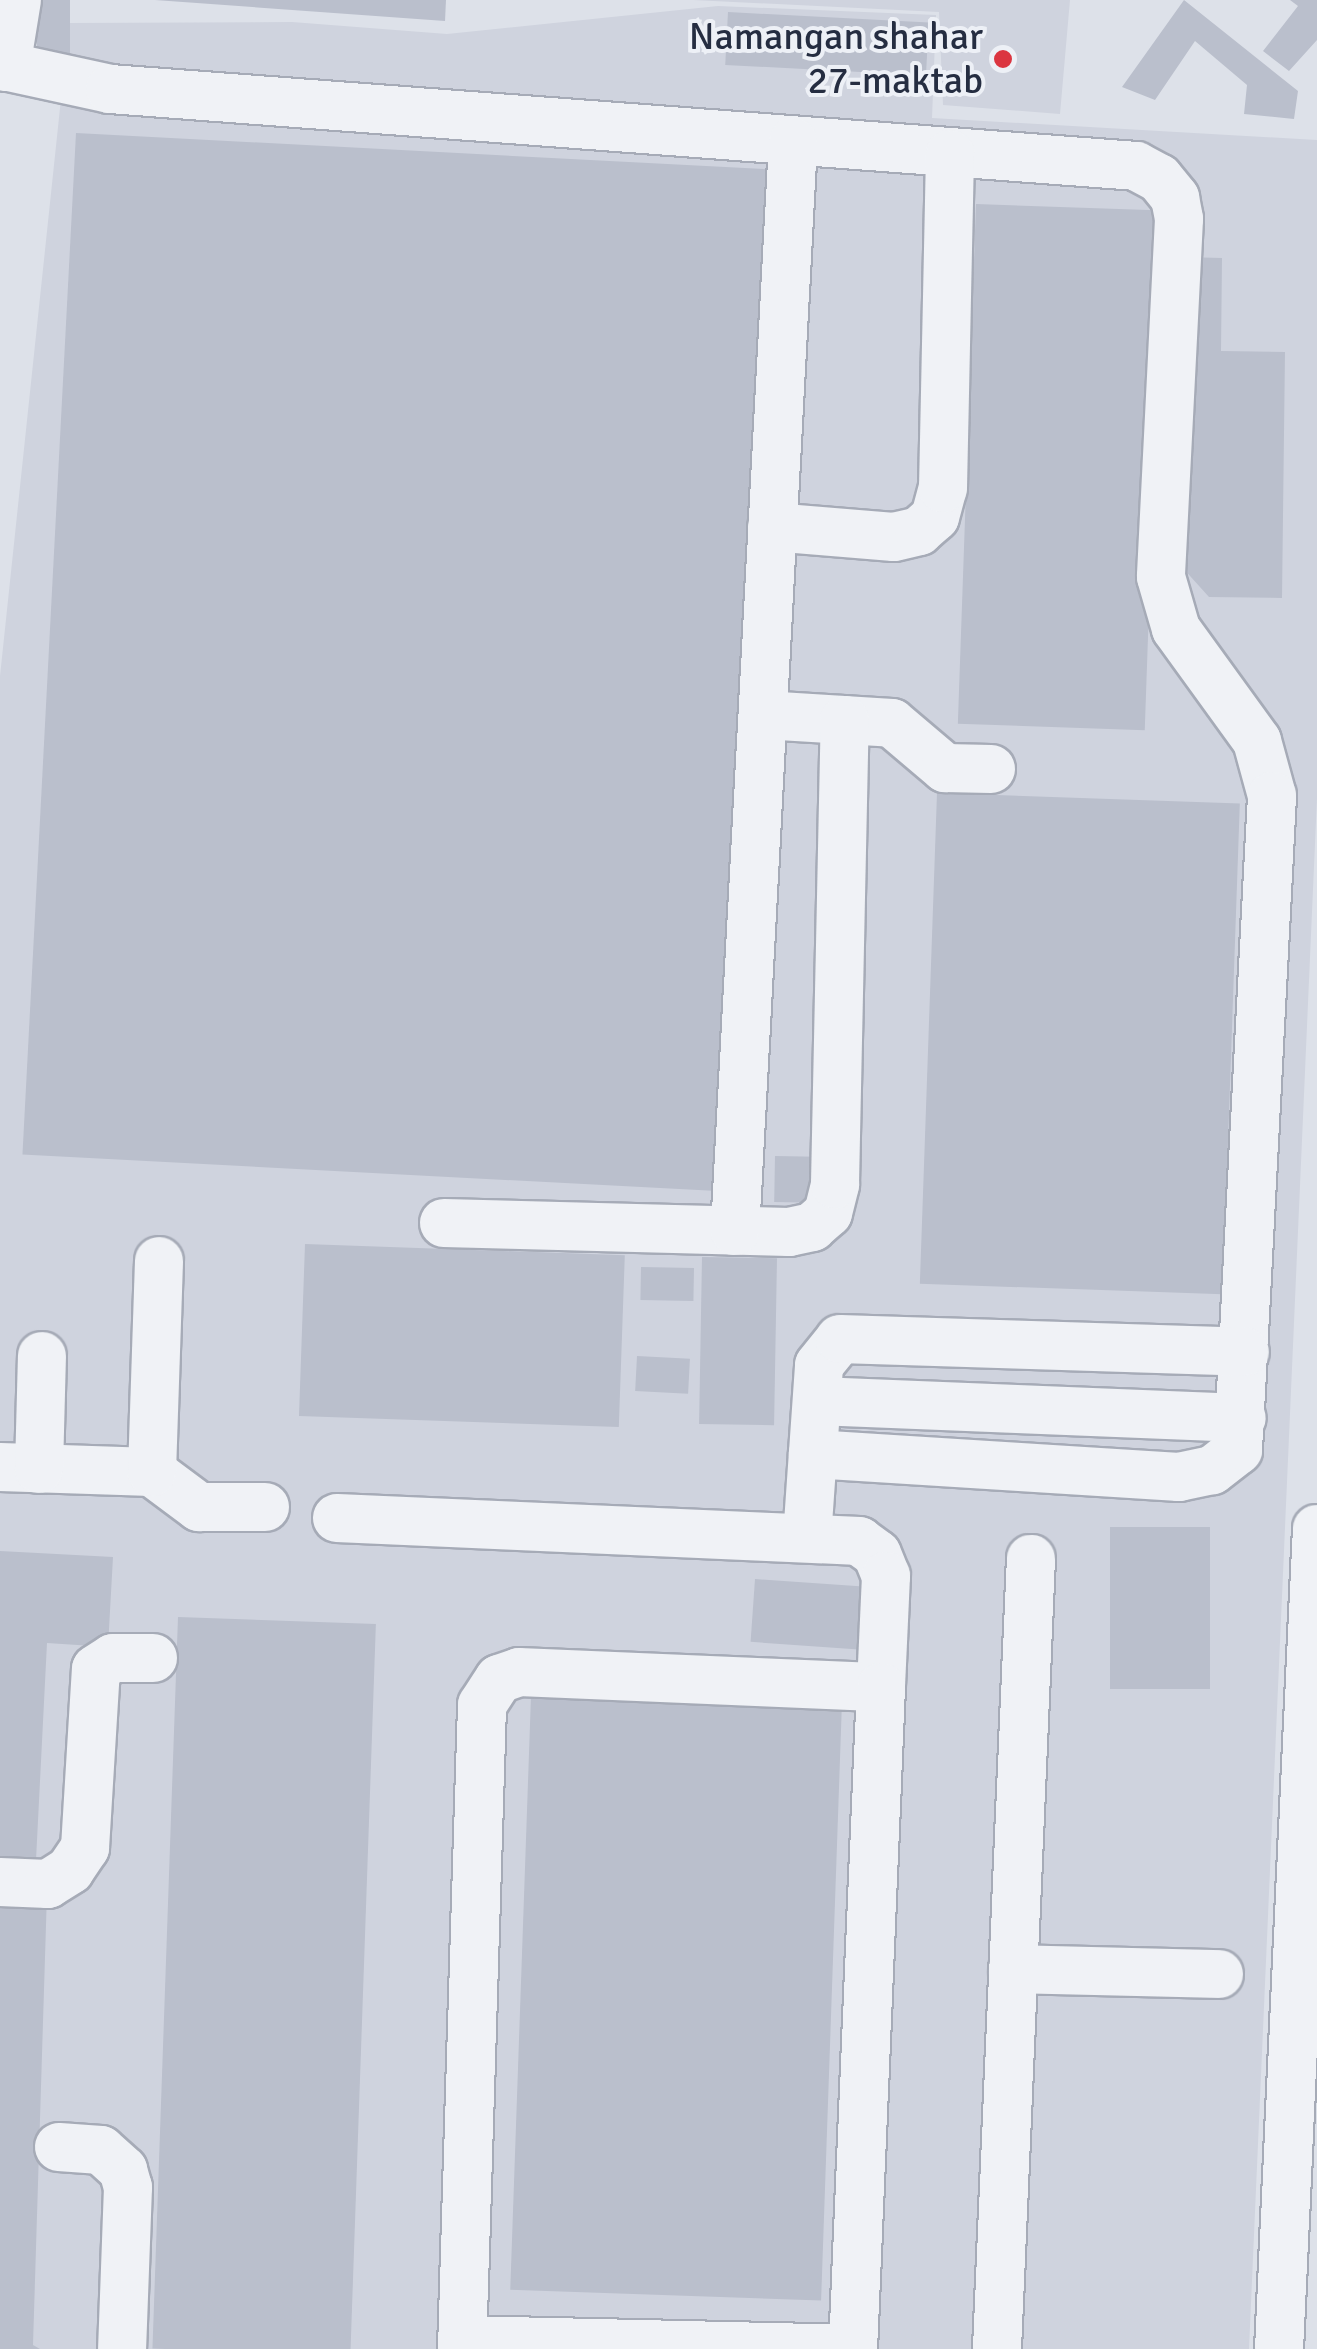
<!DOCTYPE html>
<html>
<head>
<meta charset="utf-8">
<style>
	body { margin:0 }
	#map { position:relative; width:1317px; height:2349px; overflow:hidden; background:#dde1e9; font-family:Signika,sans-serif }
	div>[style] { position:absolute }
	[style*='--x'] { left:calc(var(--x)*1px); top:calc(var(--y)*1px); width:calc(var(--w)*1px); rotate:calc(var(--a)*1deg) }
	.built>* { inset:0; background:#cfd3de }
	.building>* { inset:0; background:#babfcc; transform-origin:0 0 }
	.roads { filter:drop-shadow(2px 0 #a6abb7) drop-shadow(-2px 0 #a6abb7) drop-shadow(0 2px #a6abb7) drop-shadow(0 -2px #a6abb7) }
	.minor>* { height:48px; margin:-24px; padding:0 24px; transform-origin:24px; border-radius:24px; background:#f0f2f6 }
	.dots>* { width:28px; height:28px; translate:-50% -50%; box-sizing:border-box; border:5px solid #edf0f6; border-radius:50% }
	span { translate:-50% -50%; white-space:nowrap; text-align:center; line-height:1.15; -webkit-text-stroke:8px #edf0f6; paint-order:stroke }
	.poi-label { font-size:38px; color:#252d41 }
	.right { translate:-100% -50%; text-align:right }
</style>
</head>
<body>
<div id="map">
	<div class="built">
		<div style="clip-path:polygon(693px 0,1070px 0,1060px 114px,943px 105px,939px 12px)"></div>
		<div style="clip-path:polygon(718px 6px,936px 15px,932px 118px,1317px 140px,1317px 798px,1249px 2349px,0 2349px,0 676px,69px 23px,292px 22px,447px 34px)"></div>
	</div>
	<div class="building">
		<div style="left:37px;top:0;width:33px;height:64px"></div>
		<div style="clip-path:polygon(155px 0,446px 0,445px 21px)"></div>
		<div style="clip-path:polygon(1184px 0,1298px 91px,1294px 119px,1244px 114px,1247px 85px,1195px 41px,1155px 100px,1122px 87px)"></div>
		<div style="clip-path:polygon(1290px 0,1317px 0,1317px 40px,1289px 71px,1263px 51px,1298px 6px)"></div>
		<div style="left:728px;top:12px;width:201px;height:53px;rotate:3deg"></div>
		<div style="left:76px;top:133px;width:691px;height:1023px;rotate:3deg"></div>
		<div style="left:976px;top:204px;width:187px;height:520px;rotate:2deg"></div>
		<div style="clip-path:polygon(1184px 257px,1222px 258px,1221px 351px,1285px 352px,1282px 598px,1209px 597px,1181px 566px)"></div>
		<div style="left:937px;top:793px;width:303px;height:491px;rotate:2deg"></div>
		<div style="left:775px;top:1156px;width:42px;height:46px;rotate:1deg"></div>
		<div style="left:305px;top:1244px;width:320px;height:172px;rotate:2deg"></div>
		<div style="left:702px;top:1257px;width:75px;height:167px;rotate:1deg"></div>
		<div style="left:641px;top:1267px;width:53px;height:33px;rotate:1deg"></div>
		<div style="left:637px;top:1356px;width:53px;height:35px;rotate:3deg"></div>
		<div style="left:1110px;top:1527px;width:100px;height:162px"></div>
		<div style="clip-path:polygon(0 1551px,113px 1557px,108px 1647px,47px 1643px,36px 1860px,0 1858px)"></div>
		<div style="left:755px;top:1579px;width:112px;height:63px;rotate:4deg"></div>
		<div style="left:178px;top:1617px;width:198px;height:732px;rotate:2deg"></div>
		<div style="left:531px;top:1696px;width:311px;height:594px;rotate:2deg"></div>
		<div style="clip-path:polygon(0 1892px,47px 1893px,33px 2345px,40px 2349px,0 2349px)"></div>
	</div>
	<div class="roads">
		<div class="minor">
			<div style="--x:0;--y:65;--w:113;--a:12.3"></div>
			<div style="--x:110;--y:89;--w:1029;--a:4.29"></div>
			<div style="--x:1136;--y:166;--w:26;--a:28"></div>
			<div style="--x:1159;--y:178;--w:26;--a:51"></div>
			<div style="--x:1175;--y:198;--w:21;--a:79"></div>
			<div style="--x:1179;--y:219;--w:358;--a:92.9"></div>
			<div style="--x:1161;--y:577;--w:54;--a:73.9"></div>
			<div style="--x:1176;--y:629;--w:138;--a:54.1"></div>
			<div style="--x:1257;--y:741;--w:57;--a:74.7"></div>
			<div style="--x:1272;--y:796;--w:655;--a:92.98"></div>
			<div style="--x:1238;--y:1450;--w:33;--a:142"></div>
			<div style="--x:1212;--y:1470;--w:34;--a:168"></div>
			<div style="--x:1179;--y:1477;--w:367;--a:-176.4"></div>
			<div style="--x:6;--y:67;--w:68;--a:-80.7"></div>
			<div style="--x:772;--y:527;--w:122;--a:4.7"></div>
			<div style="--x:894;--y:537;--w:26;--a:-13"></div>
			<div style="--x:919;--y:531;--w:21;--a:-41"></div>
			<div style="--x:935;--y:517;--w:30;--a:-75"></div>
			<div style="--x:943;--y:488;--w:334;--a:-88.8"></div>
			<div style="--x:763;--y:715;--w:129;--a:3.5"></div>
			<div style="--x:892;--y:723;--w:70;--a:40.3"></div>
			<div style="--x:945;--y:768;--w:46;--a:1.2"></div>
			<div style="--x:444;--y:1223;--w:345;--a:1.5"></div>
			<div style="--x:789;--y:1232;--w:24;--a:-12"></div>
			<div style="--x:812;--y:1227;--w:21;--a:-41"></div>
			<div style="--x:828;--y:1213;--w:30;--a:-76"></div>
			<div style="--x:835;--y:1184;--w:464;--a:-88.8"></div>
			<div style="--x:735;--y:1231;--w:1091;--a:-86.95"></div>
			<div style="--x:817;--y:1401;--w:425;--a:2.3"></div>
			<div style="--x:0;--y:1467;--w:152;--a:1.9"></div>
			<div style="--x:152;--y:1472;--w:59;--a:36.7"></div>
			<div style="--x:199;--y:1507;--w:66;--a:0"></div>
			<div style="--x:39;--y:1469;--w:113;--a:-88.5"></div>
			<div style="--x:152;--y:1472;--w:211;--a:-88.1"></div>
			<div style="--x:337;--y:1518;--w:523;--a:2.52"></div>
			<div style="--x:859;--y:1541;--w:22;--a:36"></div>
			<div style="--x:877;--y:1554;--w:24;--a:68"></div>
			<div style="--x:886;--y:1576;--w:111;--a:92.6"></div>
			<div style="--x:807;--y:1538;--w:173;--a:-86"></div>
			<div style="--x:819;--y:1365;--w:33;--a:-51"></div>
			<div style="--x:840;--y:1339;--w:405;--a:1.8"></div>
			<div style="--x:0;--y:1882;--w:48;--a:2.4"></div>
			<div style="--x:48;--y:1884;--w:26;--a:-32"></div>
			<div style="--x:70;--y:1870;--w:27;--a:-56"></div>
			<div style="--x:85;--y:1848;--w:179;--a:-86.5"></div>
			<div style="--x:96;--y:1669;--w:20;--a:-33"></div>
			<div style="--x:113;--y:1658;--w:40;--a:0"></div>
			<div style="--x:1013;--y:1969;--w:206;--a:1.4"></div>
			<div style="--x:59;--y:2147;--w:42;--a:4.1"></div>
			<div style="--x:101;--y:2150;--w:30;--a:42"></div>
			<div style="--x:123;--y:2170;--w:18;--a:74"></div>
			<div style="--x:128;--y:2187;--w:162;--a:92.1"></div>
			<div style="--x:462;--y:2340;--w:388;--a:1.3"></div>
			<div style="--x:462;--y:2349;--w:644;--a:-88.22"></div>
			<div style="--x:482;--y:1705;--w:31;--a:-57"></div>
			<div style="--x:499;--y:1679;--w:21;--a:-19"></div>
			<div style="--x:519;--y:1672;--w:362;--a:2.4"></div>
			<div style="--x:881;--y:1687;--w:663;--a:92.42"></div>
			<div style="--x:997;--y:2349;--w:791;--a:-87.54"></div>
			<div style="--x:1279;--y:2349;--w:821;--a:-87.35"></div>
		</div>
	</div>
	<div class="dots">
		<div style="left:1003px;top:59px;background:#db3540"></div>
	</div>
	<div class="poi-label">
		<span class="right" style="left:983px;top:59px">Namangan shahar<br>27-maktab</span>
	</div>
</div>
</body>
</html>
